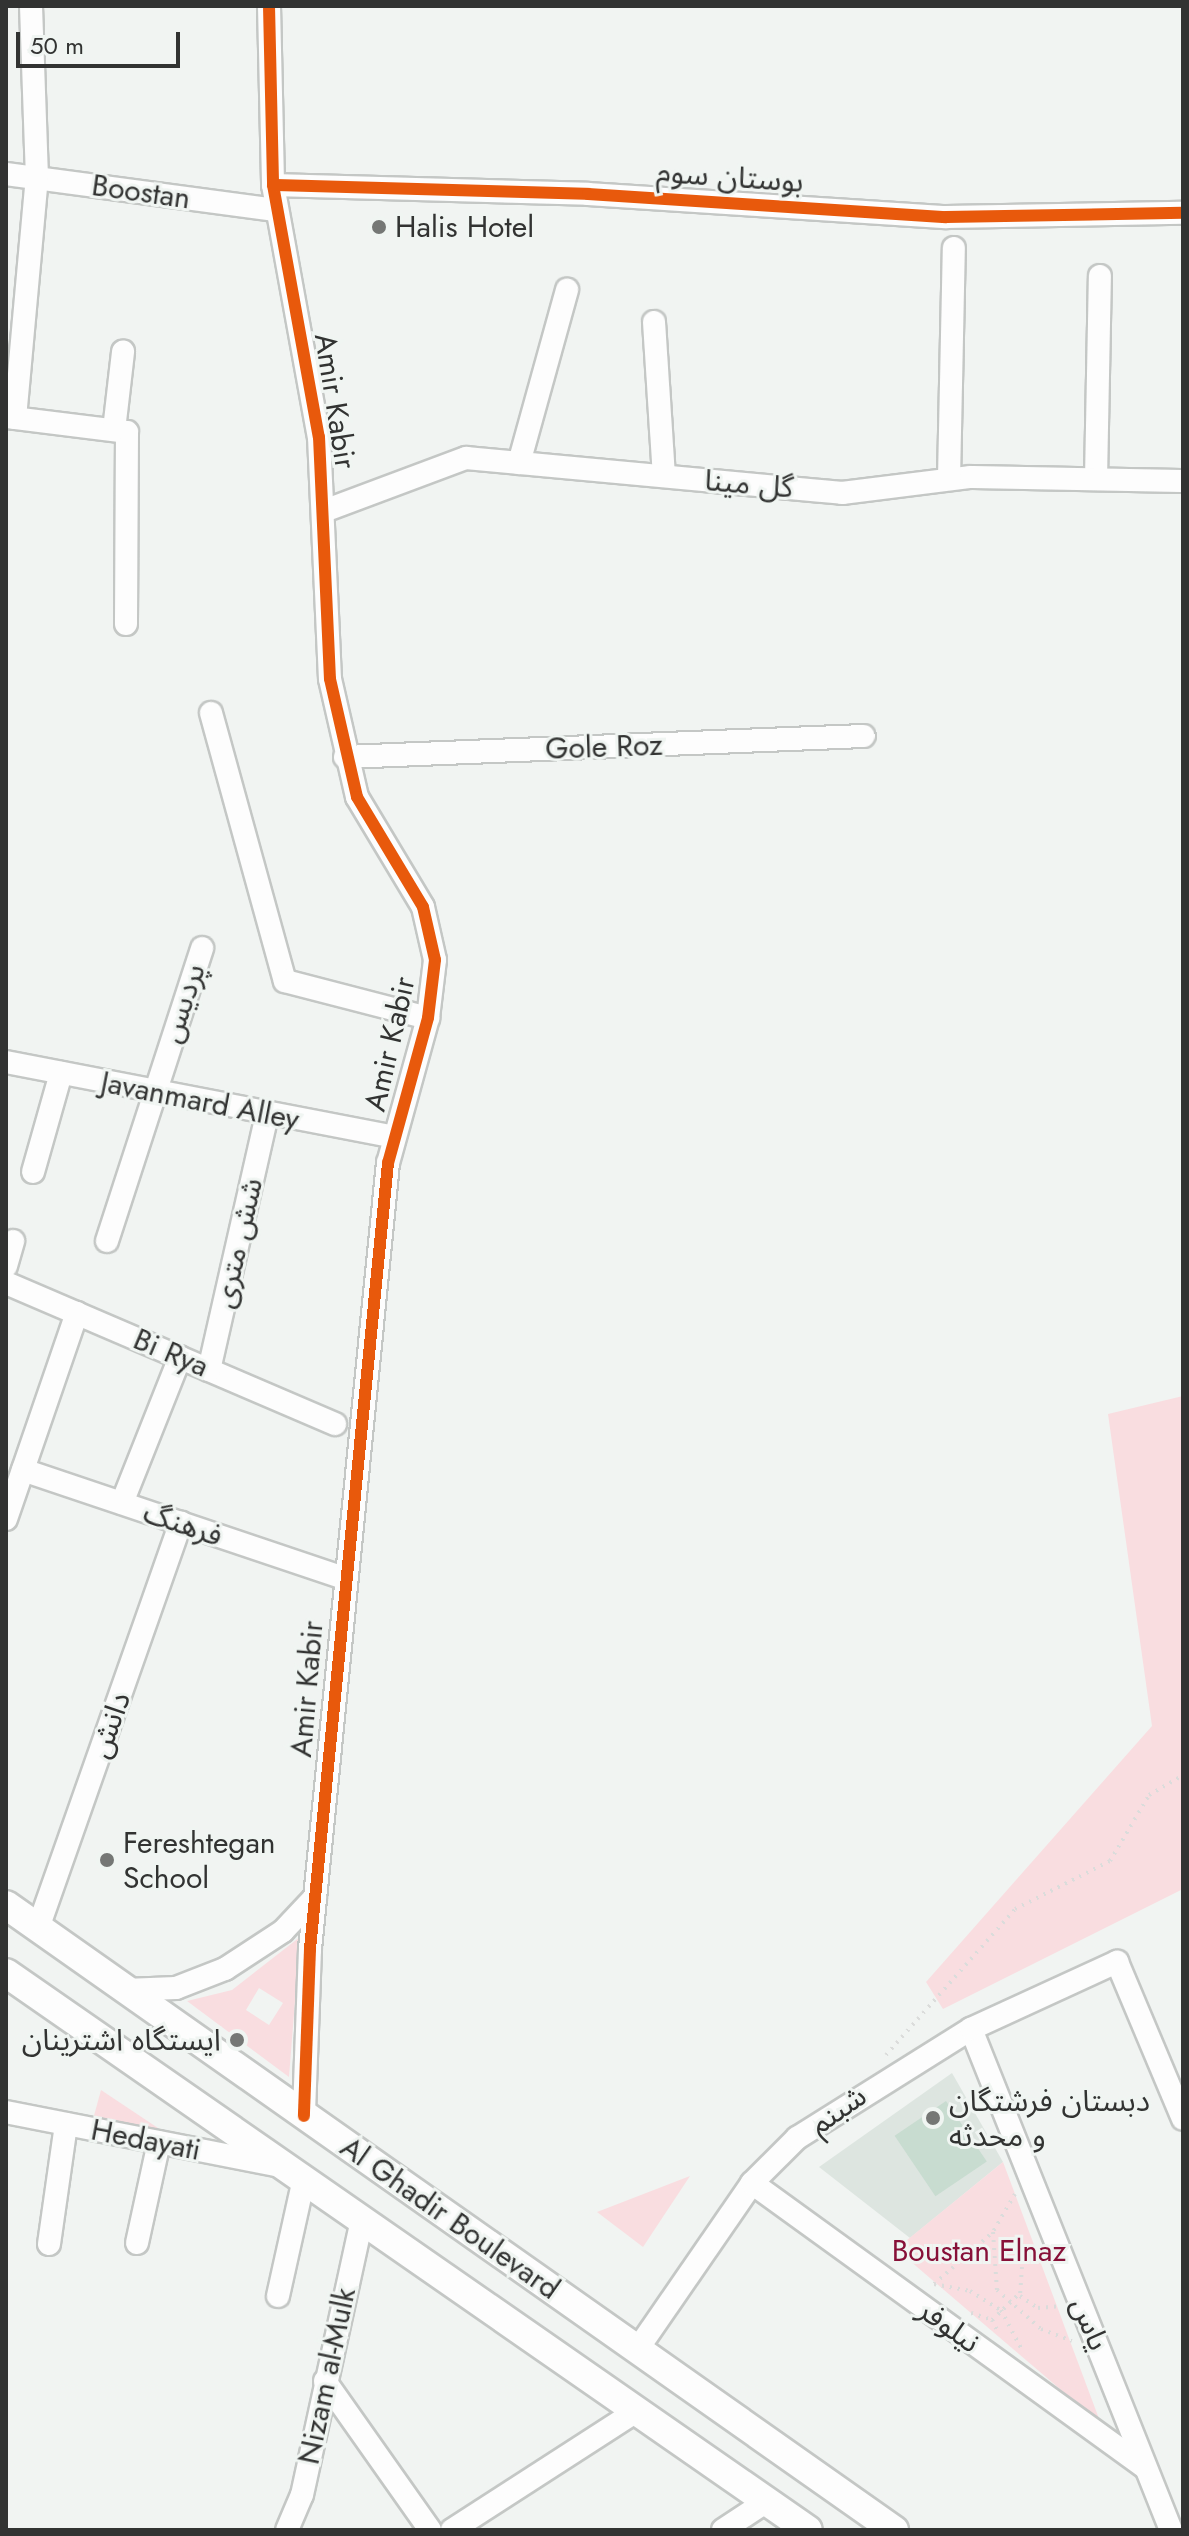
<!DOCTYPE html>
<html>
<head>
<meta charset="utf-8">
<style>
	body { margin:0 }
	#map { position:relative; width:1189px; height:2536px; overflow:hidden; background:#f1f4f2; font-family:Jost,"Noto Sans Arabic",sans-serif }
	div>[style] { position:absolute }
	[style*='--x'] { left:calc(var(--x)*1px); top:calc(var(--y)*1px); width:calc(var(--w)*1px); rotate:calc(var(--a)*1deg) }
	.built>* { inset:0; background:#dde5e0 }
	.green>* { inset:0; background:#f9dde0 }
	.building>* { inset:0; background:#c8dcd0; transform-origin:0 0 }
	.path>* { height:4px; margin-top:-2px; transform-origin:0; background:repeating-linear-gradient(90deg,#dbdcdb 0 2px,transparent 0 8px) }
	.roads { filter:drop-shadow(2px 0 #c4c7c5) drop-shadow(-2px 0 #c4c7c5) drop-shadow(0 2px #c4c7c5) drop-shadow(0 -2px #c4c7c5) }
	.minor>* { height:22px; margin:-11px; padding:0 11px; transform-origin:11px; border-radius:11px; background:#fdfdfd }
	.major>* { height:28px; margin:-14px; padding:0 14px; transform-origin:14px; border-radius:14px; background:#fdfdfd }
	.cycleway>* { height:12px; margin:-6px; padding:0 6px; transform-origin:6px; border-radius:6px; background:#e8590c }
	.dots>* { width:22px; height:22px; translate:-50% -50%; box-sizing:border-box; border:4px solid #f0f5f2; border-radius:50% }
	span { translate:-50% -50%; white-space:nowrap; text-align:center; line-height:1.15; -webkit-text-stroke:6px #f0f5f2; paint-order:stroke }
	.street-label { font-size:30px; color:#323332 }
	.poi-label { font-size:30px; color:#323332 }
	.left { translate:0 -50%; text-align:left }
	.right { translate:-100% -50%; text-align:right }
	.park-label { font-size:30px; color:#871038 }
	.frame { position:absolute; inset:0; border:8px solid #323332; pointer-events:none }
	.scale { position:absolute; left:16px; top:32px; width:164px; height:36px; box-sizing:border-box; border:4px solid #323332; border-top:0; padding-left:10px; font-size:24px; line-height:28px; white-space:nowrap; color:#323332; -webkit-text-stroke:6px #f0f5f2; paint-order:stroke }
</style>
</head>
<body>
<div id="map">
	<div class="built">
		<div style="clip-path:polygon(952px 2073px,1003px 2162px,910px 2238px,819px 2167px)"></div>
	</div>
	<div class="green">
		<div style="clip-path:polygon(1183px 1396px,1183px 1889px,943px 2009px,926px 1982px,1152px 1726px,1108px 1414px)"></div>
		<div style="clip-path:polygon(evenodd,300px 1937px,289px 2077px,187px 2001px,232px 1990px,300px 1937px,259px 1988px,283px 2003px,269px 2025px,246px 2010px,259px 1988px)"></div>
		<div style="clip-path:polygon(101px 2090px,158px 2128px,154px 2134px,92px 2123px)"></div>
		<div style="clip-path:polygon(1003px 2162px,1101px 2424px,896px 2249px)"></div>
		<div style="clip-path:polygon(690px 2176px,643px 2247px,597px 2212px)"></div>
	</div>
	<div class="building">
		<div style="left:946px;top:2101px;width:73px;height:62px;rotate:56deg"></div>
	</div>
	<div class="path">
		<div style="--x:886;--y:2055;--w:195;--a:-48.5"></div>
		<div style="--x:1015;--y:1909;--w:106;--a:-26.8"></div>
		<div style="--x:1110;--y:1861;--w:77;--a:-59.4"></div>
		<div style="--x:1149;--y:1795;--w:39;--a:-30"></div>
		<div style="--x:1015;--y:2194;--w:44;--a:120.1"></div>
		<div style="--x:993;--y:2232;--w:58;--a:86.1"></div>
		<div style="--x:997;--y:2290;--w:59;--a:41.6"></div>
		<div style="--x:1041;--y:2329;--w:33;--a:21"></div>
		<div style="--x:1035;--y:2248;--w:23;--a:124"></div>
		<div style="--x:1022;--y:2267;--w:29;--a:94"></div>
		<div style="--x:1020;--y:2296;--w:22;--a:34"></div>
		<div style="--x:1038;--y:2308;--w:21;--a:-5"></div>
		<div style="--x:934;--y:2284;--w:37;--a:11"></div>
		<div style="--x:970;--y:2291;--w:36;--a:32"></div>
		<div style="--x:1001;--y:2310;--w:45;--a:62.3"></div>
		<div style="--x:934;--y:2284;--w:79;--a:-41.4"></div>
		<div style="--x:971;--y:2313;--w:22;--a:18"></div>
		<div style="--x:992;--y:2320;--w:13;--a:63"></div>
		<div style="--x:992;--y:2320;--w:37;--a:-44"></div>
	</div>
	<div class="roads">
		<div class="minor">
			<div style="--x:269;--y:6;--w:179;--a:88.7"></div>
			<div style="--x:273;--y:185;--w:256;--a:79.7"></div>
			<div style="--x:319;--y:437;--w:242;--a:87.4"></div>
			<div style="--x:330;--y:679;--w:121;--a:77.1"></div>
			<div style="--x:357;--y:797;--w:128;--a:59"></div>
			<div style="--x:423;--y:907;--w:54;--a:77.2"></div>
			<div style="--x:435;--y:960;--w:58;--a:96.9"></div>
			<div style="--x:428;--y:1018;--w:150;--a:105.4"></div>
			<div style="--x:388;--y:1163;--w:790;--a:95.67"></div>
			<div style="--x:310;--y:1949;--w:167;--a:92.1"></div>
			<div style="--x:6;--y:174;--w:272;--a:7.6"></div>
			<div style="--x:273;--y:185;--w:315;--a:1.6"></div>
			<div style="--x:588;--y:194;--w:359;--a:3.7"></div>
			<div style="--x:946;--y:217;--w:237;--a:-1"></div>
			<div style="--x:654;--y:322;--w:154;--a:86.3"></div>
			<div style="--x:6;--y:417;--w:122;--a:7.1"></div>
			<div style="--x:127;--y:432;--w:192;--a:90.3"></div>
			<div style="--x:15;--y:418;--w:241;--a:-84.8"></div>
			<div style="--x:37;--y:178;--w:172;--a:-92"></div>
			<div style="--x:114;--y:430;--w:79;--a:-83.4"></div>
			<div style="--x:519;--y:463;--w:180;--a:-74.5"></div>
			<div style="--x:949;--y:479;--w:231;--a:-88.8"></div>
			<div style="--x:1096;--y:479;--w:203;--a:-88.9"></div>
			<div style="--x:324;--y:511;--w:152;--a:-20.5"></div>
			<div style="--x:466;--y:458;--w:378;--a:5.3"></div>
			<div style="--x:842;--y:493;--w:130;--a:-7.1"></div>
			<div style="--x:971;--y:477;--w:212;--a:1.1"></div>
			<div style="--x:211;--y:713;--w:278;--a:74.6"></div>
			<div style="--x:285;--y:981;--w:148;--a:14.5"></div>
			<div style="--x:345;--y:757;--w:519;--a:-2.32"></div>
			<div style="--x:6;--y:1062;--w:395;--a:10.9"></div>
			<div style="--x:33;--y:1172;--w:103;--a:-74.2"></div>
			<div style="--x:107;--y:1241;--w:308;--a:-72"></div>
			<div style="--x:6;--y:1266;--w:26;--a:-74"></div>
			<div style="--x:6;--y:1283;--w:358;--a:23.2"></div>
			<div style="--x:209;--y:1370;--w:262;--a:-77.2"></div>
			<div style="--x:23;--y:1470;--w:339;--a:18.6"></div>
			<div style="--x:122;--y:1503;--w:157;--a:-68.3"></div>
			<div style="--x:6;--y:1519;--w:218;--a:-71"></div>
			<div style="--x:38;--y:1928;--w:430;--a:-70.6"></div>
			<div style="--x:125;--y:1990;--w:51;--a:-2.2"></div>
			<div style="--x:176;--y:1988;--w:53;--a:-21.2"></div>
			<div style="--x:225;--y:1969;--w:69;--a:-33.2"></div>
			<div style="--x:283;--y:1931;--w:47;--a:-46.7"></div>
			<div style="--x:971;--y:2029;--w:539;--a:68.24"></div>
			<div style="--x:6;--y:2112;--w:279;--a:11.1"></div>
			<div style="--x:752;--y:2183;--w:485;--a:35.9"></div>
			<div style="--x:137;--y:2243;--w:103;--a:-77.7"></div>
			<div style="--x:49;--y:2244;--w:121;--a:-81.9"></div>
			<div style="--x:278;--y:2296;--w:120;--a:-77.5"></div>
			<div style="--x:637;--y:2350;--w:203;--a:-55.4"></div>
			<div style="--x:752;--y:2183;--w:64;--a:-45"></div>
			<div style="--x:797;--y:2138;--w:205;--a:-32.1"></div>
			<div style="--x:971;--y:2029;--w:161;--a:-24.7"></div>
			<div style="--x:1117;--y:1962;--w:170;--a:67.2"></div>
			<div style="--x:325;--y:2381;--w:182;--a:54.8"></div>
			<div style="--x:287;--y:2530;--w:38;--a:-67"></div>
			<div style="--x:302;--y:2495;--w:281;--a:-77.7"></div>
			<div style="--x:452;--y:2530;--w:220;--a:-32.8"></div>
			<div style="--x:723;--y:2530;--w:53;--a:-33.4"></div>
		</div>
		<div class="major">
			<div style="--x:6;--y:1905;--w:1086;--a:35.14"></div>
			<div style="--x:6;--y:1973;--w:976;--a:34.78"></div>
		</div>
	</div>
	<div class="cycleway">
		<div style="--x:269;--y:6;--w:179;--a:88.7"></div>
		<div style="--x:273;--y:185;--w:256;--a:79.7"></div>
		<div style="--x:319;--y:437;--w:242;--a:87.4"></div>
		<div style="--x:330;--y:679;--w:121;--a:77.1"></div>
		<div style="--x:357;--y:797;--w:128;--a:59"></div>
		<div style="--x:423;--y:907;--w:54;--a:77.2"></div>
		<div style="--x:435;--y:960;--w:58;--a:96.9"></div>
		<div style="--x:428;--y:1018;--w:150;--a:105.4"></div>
		<div style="--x:388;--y:1163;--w:790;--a:95.67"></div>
		<div style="--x:310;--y:1949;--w:167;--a:92.1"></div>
		<div style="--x:273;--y:185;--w:315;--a:1.6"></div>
		<div style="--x:588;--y:194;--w:359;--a:3.7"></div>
		<div style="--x:946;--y:217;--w:237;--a:-1"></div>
	</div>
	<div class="dots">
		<div style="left:379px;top:227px;background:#757775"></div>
		<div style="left:107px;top:1860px;background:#757775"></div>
		<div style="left:237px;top:2040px;background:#757775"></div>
		<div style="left:933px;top:2118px;background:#757775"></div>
	</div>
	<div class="street-label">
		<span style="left:730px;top:177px;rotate:4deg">بوستان سوم</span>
		<span style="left:141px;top:192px;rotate:8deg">Boostan</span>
		<span style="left:335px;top:401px;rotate:81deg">Amir Kabir</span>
		<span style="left:749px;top:484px;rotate:5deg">گل مینا</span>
		<span style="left:604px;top:747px;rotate:-2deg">Gole Roz</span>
		<span style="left:183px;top:1003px;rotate:-71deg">پردیس</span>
		<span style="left:390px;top:1044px;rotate:-77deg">Amir Kabir</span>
		<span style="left:200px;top:1101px;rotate:11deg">Javanmard Alley</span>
		<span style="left:238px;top:1243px;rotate:-77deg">شش متری</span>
		<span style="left:171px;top:1353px;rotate:23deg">Bi Rya</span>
		<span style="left:183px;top:1524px;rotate:19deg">فرهنگ</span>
		<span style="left:307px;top:1689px;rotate:-85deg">Amir Kabir</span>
		<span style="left:110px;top:1725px;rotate:-70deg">دانش</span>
		<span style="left:838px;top:2110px;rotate:-35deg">شبنم</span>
		<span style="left:146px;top:2140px;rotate:11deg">Hedayati</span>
		<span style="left:450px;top:2218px;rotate:35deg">Al Ghadir Boulevard</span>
		<span style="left:1090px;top:2324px;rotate:68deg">یاس</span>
		<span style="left:949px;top:2326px;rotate:36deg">نیلوفر</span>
		<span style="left:327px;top:2376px;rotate:-78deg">Nizam al-Mulk</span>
	</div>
	<div class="poi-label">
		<span class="left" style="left:395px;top:227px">Halis Hotel</span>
		<span class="left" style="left:123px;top:1860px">Fereshtegan<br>School</span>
		<span class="right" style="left:221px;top:2040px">ایستگاه اشترینان</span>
		<span class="left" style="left:949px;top:2118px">دبستان فرشتگان<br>و محدثه</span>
	</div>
	<div class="park-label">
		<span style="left:979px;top:2251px">Boustan Elnaz</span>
	</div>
	<div class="frame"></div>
	<div class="scale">50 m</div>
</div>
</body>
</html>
